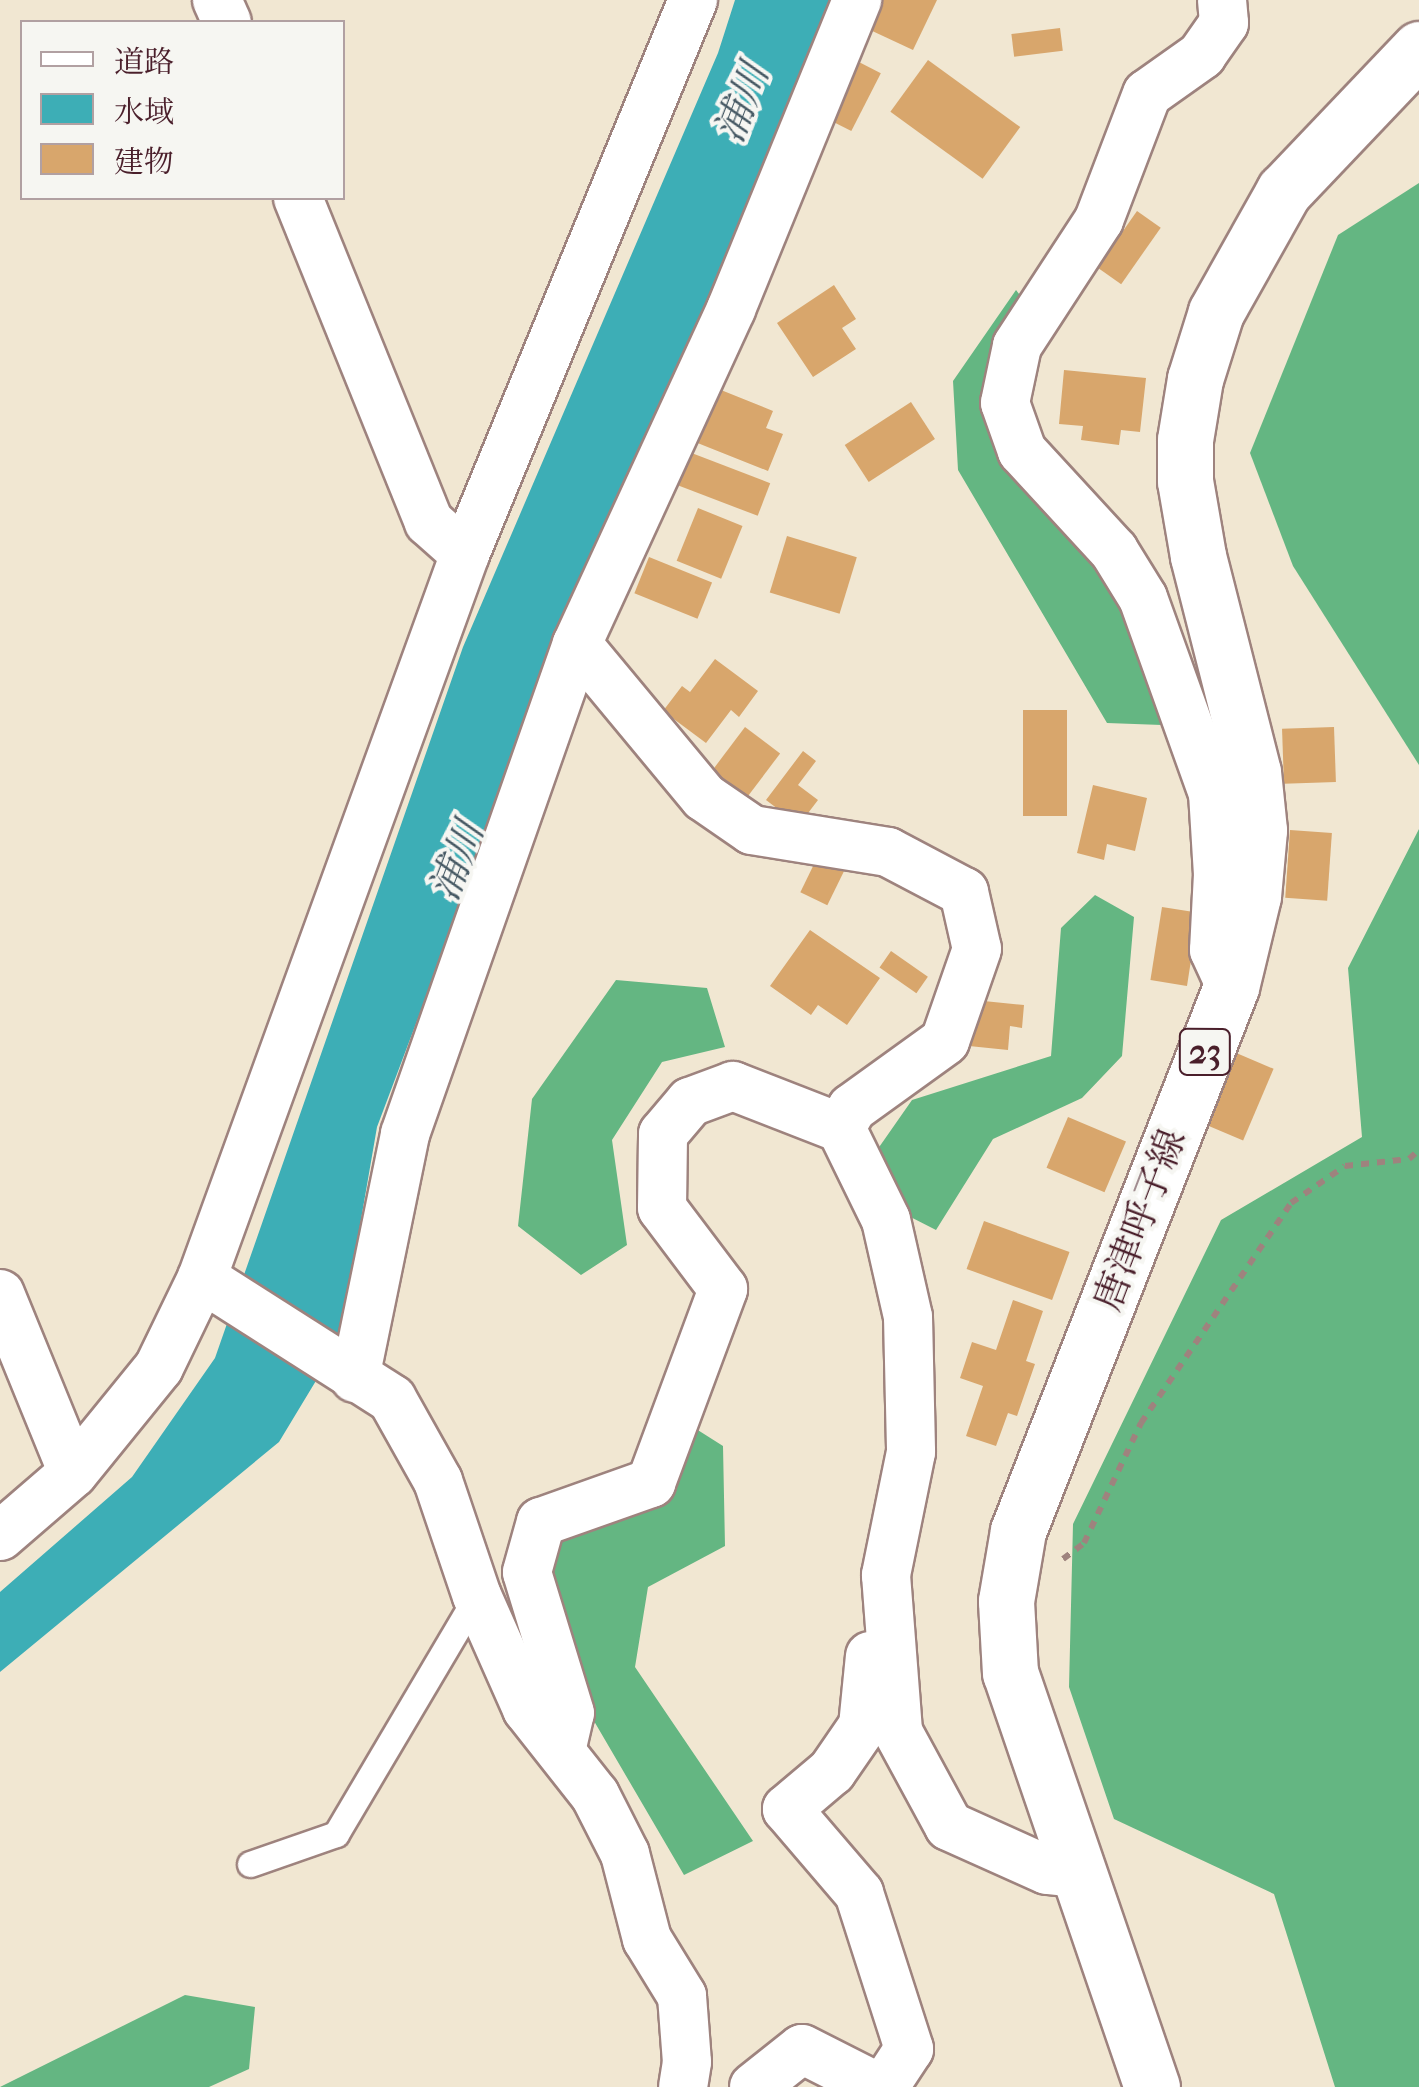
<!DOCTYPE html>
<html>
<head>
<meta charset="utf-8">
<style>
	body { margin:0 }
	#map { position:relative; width:1419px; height:2087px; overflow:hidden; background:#f1e7d2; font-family:"IM FELL French Canon","Noto Serif JP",serif }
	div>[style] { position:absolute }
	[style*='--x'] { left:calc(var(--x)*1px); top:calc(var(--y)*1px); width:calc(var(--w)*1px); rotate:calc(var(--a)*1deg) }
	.forest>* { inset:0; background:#64b682 }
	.water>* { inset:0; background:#3daeb6 }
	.building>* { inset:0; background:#d8a66c; transform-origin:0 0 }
	.path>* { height:6px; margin-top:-3px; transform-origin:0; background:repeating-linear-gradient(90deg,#9e837e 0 8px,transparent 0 16px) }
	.roads { filter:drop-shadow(2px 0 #9e837e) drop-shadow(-2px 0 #9e837e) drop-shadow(0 2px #9e837e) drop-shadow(0 -2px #9e837e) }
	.service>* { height:25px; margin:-12.5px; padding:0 12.5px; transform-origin:12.5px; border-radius:12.5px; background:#fff }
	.minor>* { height:48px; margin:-24px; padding:0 24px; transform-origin:24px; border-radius:24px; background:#fff }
	.primary>* { height:55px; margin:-27.5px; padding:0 27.5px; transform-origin:27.5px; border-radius:27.5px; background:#fff }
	span { translate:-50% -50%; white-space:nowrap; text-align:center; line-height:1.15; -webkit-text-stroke:8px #f6f6f2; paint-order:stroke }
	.shield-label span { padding:2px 8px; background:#f6f6f2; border:2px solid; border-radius:8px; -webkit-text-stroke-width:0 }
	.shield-label { font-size:35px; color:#4a1f2b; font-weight:700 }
	.street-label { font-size:38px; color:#4a1f2b }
	.water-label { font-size:40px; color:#455863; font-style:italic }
	.legend { position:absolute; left:20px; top:20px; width:325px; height:180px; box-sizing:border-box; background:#f6f6f2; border:2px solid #b1a0a2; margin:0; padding:12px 18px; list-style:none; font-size:30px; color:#4a1f2b }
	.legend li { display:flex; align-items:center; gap:20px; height:50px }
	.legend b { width:50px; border:2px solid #b1a0a2 }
</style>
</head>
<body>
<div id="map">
	<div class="forest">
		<div style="clip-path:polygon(1419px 183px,1419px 765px,1293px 566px,1250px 453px,1338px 235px)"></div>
		<div style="clip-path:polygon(1016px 290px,1042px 324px,1023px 412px,1127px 613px,1162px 725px,1107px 723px,958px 470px,953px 381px)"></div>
		<div style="clip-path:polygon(1419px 829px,1419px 2087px,1335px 2087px,1274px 1894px,1114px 1819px,1069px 1687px,1073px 1524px,1221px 1220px,1362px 1137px,1348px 968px)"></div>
		<div style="clip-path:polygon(1095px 895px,1134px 917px,1122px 1056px,1082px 1098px,993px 1139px,936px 1230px,887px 1205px,875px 1153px,912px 1100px,1051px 1056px,1061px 928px)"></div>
		<div style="clip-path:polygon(616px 980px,707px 988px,725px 1047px,662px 1062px,612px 1140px,627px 1245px,581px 1275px,518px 1226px,532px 1099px)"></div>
		<div style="clip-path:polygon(663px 1408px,723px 1446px,725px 1546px,648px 1587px,635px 1667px,753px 1841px,684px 1875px,563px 1668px,542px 1572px,564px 1538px,616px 1518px)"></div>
		<div style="clip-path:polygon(185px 1995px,255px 2007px,249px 2069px,209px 2087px,0 2087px)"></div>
	</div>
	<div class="water">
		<div style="clip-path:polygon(735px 0,838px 0,559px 644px,377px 1127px,340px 1341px,279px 1442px,0 1672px,0 1592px,132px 1477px,215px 1358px,463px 647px,718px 53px)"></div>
	</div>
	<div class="building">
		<div style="clip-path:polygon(882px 0,937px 0,913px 50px,868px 29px)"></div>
		<div style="left:1060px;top:28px;width:23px;height:49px;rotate:83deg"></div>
		<div style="left:855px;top:60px;width:29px;height:65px;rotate:27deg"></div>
		<div style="left:928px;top:60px;width:114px;height:64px;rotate:36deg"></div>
		<div style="left:1137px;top:211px;width:29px;height:69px;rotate:35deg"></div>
		<div style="clip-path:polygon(834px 285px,856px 319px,842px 328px,856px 349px,813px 377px,777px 323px)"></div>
		<div style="clip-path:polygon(1064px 370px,1146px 378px,1140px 432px,1121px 430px,1119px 445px,1081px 440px,1083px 426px,1059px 424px)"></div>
		<div style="clip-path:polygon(711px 386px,773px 411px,766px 428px,783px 434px,768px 471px,690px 440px)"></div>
		<div style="left:911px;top:402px;width:44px;height:79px;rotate:57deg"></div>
		<div style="left:689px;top:452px;width:87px;height:35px;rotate:21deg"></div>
		<div style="left:698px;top:508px;width:48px;height:57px;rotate:22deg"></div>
		<div style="left:787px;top:536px;width:73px;height:59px;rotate:17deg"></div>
		<div style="left:649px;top:557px;width:68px;height:39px;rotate:22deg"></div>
		<div style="clip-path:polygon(715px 659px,758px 691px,739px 717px,731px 710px,706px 743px,663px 711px,682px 686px,690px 692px)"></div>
		<div style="left:1023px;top:710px;width:44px;height:106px"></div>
		<div style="left:745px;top:727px;width:44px;height:54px;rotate:37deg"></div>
		<div style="left:1334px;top:727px;width:55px;height:52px;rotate:88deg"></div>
		<div style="clip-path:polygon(803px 751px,816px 761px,798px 785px,818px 800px,799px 825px,766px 800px)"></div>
		<div style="clip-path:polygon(1093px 785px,1147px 798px,1135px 851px,1107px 844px,1104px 860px,1077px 853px)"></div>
		<div style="left:1290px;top:830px;width:42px;height:68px;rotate:4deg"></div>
		<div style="left:817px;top:858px;width:30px;height:38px;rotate:26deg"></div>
		<div style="left:1162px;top:907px;width:37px;height:74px;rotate:9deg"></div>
		<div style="clip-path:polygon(810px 930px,880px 978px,847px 1025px,818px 1005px,811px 1015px,770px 986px)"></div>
		<div style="left:891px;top:951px;width:45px;height:20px;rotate:35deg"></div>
		<div style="clip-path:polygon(974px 1000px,1024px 1005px,1022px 1028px,1010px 1026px,1008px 1050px,969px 1046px)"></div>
		<div style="left:1234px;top:1052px;width:43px;height:78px;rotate:23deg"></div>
		<div style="left:1068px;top:1117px;width:63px;height:55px;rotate:23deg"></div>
		<div style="left:984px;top:1221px;width:91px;height:51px;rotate:20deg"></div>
		<div style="clip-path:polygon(1013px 1300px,1043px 1311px,1026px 1361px,1035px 1364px,1017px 1416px,1008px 1413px,996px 1446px,966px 1436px,983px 1386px,960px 1378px,972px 1342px,996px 1350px)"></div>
	</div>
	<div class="path">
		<div style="--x:1063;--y:1559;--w:26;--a:-37"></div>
		<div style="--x:1084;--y:1543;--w:133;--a:-64.6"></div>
		<div style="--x:1141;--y:1423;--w:266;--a:-55.7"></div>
		<div style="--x:1291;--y:1203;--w:65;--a:-34.4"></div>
		<div style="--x:1345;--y:1166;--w:64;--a:-6.2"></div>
		<div style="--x:1409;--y:1159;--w:13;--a:-42"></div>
	</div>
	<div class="roads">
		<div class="service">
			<div style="--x:250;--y:1864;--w:91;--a:-19.2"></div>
			<div style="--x:336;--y:1834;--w:277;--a:-59.4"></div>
		</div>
		<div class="minor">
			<div style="--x:217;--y:0;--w:24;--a:66"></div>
			<div style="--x:1222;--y:0;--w:23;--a:85"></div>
			<div style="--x:1224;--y:23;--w:39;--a:125"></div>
			<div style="--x:1202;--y:55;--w:67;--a:144.7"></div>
			<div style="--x:1147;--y:94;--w:135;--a:110.9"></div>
			<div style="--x:1099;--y:220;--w:150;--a:123.1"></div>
			<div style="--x:1017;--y:346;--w:58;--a:101.9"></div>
			<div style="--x:1005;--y:403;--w:51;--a:70.5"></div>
			<div style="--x:1022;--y:451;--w:136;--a:47.4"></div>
			<div style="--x:1114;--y:551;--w:55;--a:58.3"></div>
			<div style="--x:1143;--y:598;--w:207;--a:70.3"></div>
			<div style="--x:1213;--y:793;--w:81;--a:86.5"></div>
			<div style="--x:1218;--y:874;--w:76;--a:93"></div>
			<div style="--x:1214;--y:950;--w:41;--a:65.3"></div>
			<div style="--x:298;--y:198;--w:349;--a:68"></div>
			<div style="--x:429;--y:522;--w:48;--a:41.6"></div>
			<div style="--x:577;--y:644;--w:199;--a:50.3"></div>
			<div style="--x:704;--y:797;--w:58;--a:34.5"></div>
			<div style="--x:752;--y:830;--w:138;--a:9.2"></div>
			<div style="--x:888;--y:852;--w:86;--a:27.8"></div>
			<div style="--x:964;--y:892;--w:58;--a:77.2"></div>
			<div style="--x:977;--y:949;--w:97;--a:109.2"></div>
			<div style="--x:945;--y:1041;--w:115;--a:144.2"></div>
			<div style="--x:852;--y:1108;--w:23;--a:119"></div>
			<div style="--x:841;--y:1128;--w:102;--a:63.9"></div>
			<div style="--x:886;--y:1220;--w:99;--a:77.2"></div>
			<div style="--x:908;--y:1317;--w:135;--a:88.7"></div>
			<div style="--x:911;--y:1452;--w:126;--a:101.5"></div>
			<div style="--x:886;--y:1575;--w:157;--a:85.6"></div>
			<div style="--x:898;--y:1732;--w:107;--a:61.5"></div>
			<div style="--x:949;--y:1826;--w:107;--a:24.2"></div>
			<div style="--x:1047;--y:1870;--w:31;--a:6"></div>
			<div style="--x:202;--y:1278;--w:225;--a:32.5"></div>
			<div style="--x:392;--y:1399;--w:94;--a:60.7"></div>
			<div style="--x:438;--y:1481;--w:121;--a:71.3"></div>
			<div style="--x:477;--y:1596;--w:124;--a:66.1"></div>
			<div style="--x:527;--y:1709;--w:110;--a:51.7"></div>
			<div style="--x:595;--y:1795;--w:66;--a:63"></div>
			<div style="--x:625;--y:1854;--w:88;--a:75.5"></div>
			<div style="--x:647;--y:1939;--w:67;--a:58.4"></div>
			<div style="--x:682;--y:1996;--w:66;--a:85.7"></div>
			<div style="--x:687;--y:2062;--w:25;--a:99"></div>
			<div style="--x:0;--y:1294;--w:193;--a:67.8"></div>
			<div style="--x:355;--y:1378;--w:249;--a:-78.4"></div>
			<div style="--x:405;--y:1134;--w:519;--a:-70.66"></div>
			<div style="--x:577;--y:644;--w:369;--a:-65.3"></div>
			<div style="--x:731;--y:309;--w:334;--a:-67.8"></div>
			<div style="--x:0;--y:1536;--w:96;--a:-40.8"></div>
			<div style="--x:73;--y:1473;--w:136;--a:-50.9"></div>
			<div style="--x:159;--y:1367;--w:99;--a:-64.2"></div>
			<div style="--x:202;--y:1278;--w:770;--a:-70.04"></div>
			<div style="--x:465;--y:554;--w:599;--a:-67.63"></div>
			<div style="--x:870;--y:1656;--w:70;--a:95.7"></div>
			<div style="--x:863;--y:1726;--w:55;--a:124.6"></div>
			<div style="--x:832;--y:1771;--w:59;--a:139.8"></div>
			<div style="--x:787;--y:1809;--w:111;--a:49.4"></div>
			<div style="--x:859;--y:1893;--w:164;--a:72.2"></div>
			<div style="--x:909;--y:2049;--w:45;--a:123.3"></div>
			<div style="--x:561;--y:1751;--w:39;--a:-77"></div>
			<div style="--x:570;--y:1713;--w:147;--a:-107"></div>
			<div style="--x:527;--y:1572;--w:52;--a:-74.4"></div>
			<div style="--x:541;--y:1522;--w:117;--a:-19.5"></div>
			<div style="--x:651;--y:1483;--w:207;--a:-69.6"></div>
			<div style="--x:723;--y:1289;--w:101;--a:-127"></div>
			<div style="--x:662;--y:1208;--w:74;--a:-89.2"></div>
			<div style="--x:663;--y:1134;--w:42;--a:-49.8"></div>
			<div style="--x:690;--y:1102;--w:46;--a:-20.4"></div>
			<div style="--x:733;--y:1086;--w:116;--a:21.3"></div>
			<div style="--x:754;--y:2087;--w:61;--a:-38.4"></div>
			<div style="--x:802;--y:2049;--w:84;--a:26.9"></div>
		</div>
		<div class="primary">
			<div style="--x:1152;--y:2087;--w:438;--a:-108.9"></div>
			<div style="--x:1010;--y:1673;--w:72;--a:-93.2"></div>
			<div style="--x:1006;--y:1601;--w:71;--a:-80.3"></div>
			<div style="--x:1018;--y:1531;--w:584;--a:-68.62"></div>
			<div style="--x:1231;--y:987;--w:94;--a:-76.4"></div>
			<div style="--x:1253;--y:896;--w:66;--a:-84.8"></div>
			<div style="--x:1259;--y:830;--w:58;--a:-95.9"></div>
			<div style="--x:1253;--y:772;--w:223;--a:-104.3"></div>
			<div style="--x:1198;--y:556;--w:76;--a:-99.8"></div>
			<div style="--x:1185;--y:481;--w:41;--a:-90"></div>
			<div style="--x:1185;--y:440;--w:62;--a:-80.7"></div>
			<div style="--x:1195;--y:379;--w:70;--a:-72.6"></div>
			<div style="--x:1216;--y:312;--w:139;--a:-60.7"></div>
			<div style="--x:1284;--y:191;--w:196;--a:-46.4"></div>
		</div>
	</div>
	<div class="shield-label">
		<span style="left:1205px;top:1052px">23</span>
	</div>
	<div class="street-label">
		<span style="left:1140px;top:1220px;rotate:-69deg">唐津呼子線</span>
	</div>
	<div class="water-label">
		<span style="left:742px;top:103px;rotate:-69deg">浦川</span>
		<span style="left:457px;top:861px;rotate:-69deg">浦川</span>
	</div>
	<ul class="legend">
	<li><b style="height:12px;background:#fff"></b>道路</li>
	<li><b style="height:28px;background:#3daeb6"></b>水域</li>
	<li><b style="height:28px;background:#d8a66c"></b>建物</li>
	</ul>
</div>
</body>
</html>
